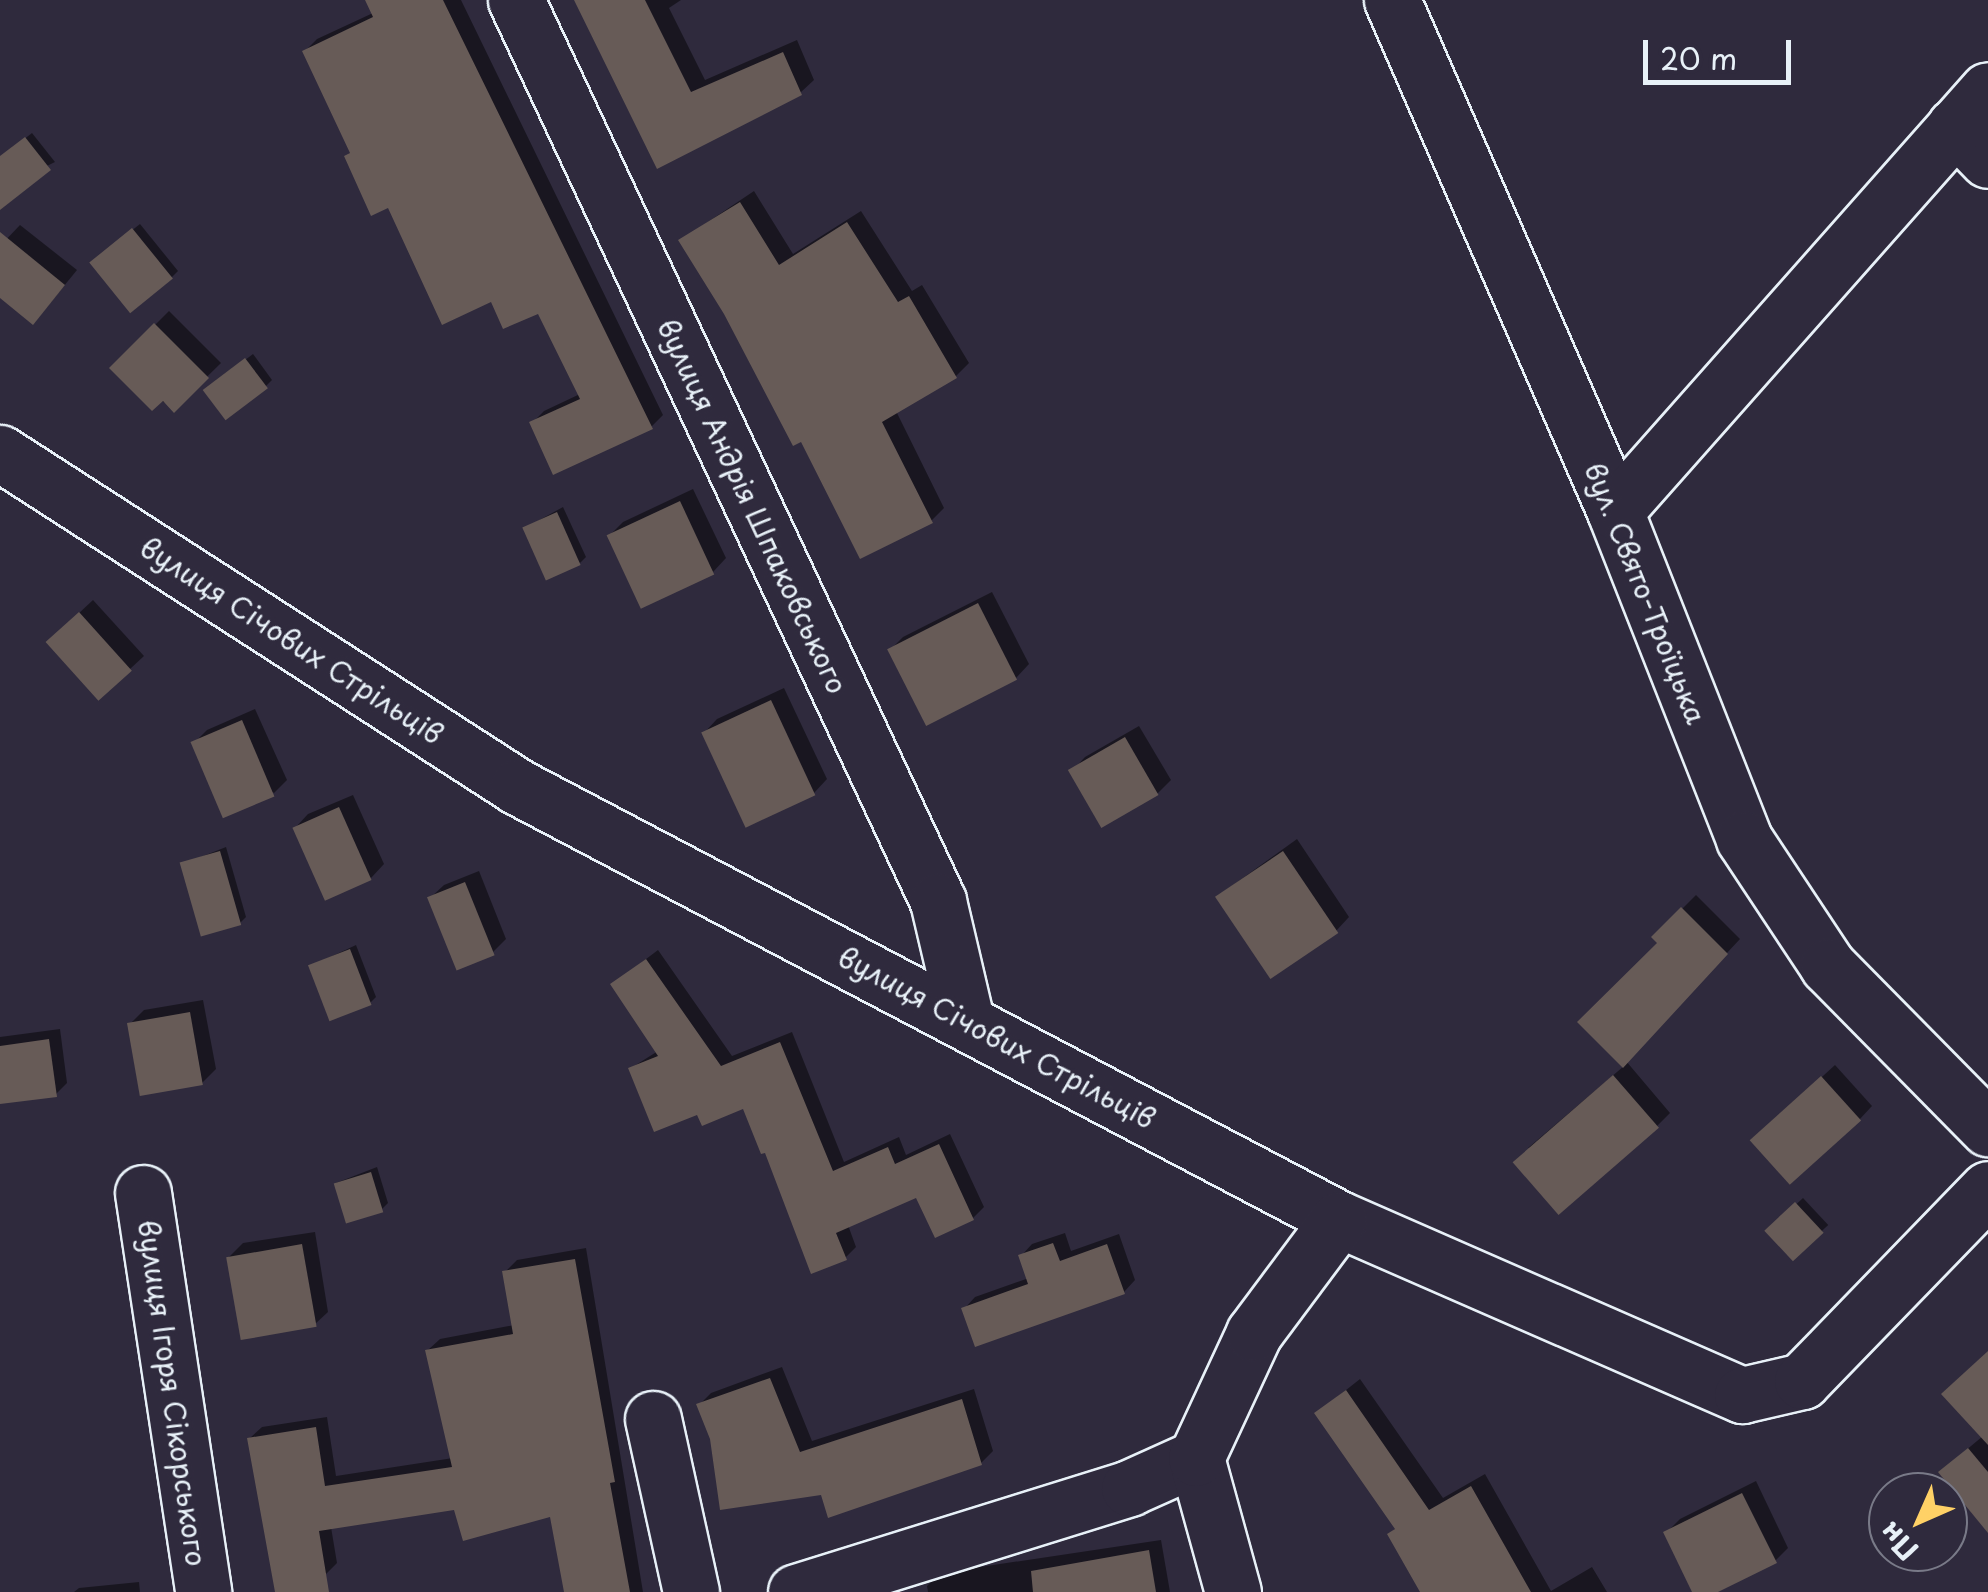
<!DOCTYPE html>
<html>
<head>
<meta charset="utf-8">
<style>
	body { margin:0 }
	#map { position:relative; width:1988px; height:1592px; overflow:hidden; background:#2f2a3d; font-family:"Playpen Sans",sans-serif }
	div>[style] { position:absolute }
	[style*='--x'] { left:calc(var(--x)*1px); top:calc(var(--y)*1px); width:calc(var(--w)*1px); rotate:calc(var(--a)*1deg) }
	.shadow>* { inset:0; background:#0007; transform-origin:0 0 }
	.building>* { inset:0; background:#675b57; transform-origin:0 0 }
	.roads { filter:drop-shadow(2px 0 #e8f1f8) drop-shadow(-2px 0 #e8f1f8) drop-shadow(0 2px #e8f1f8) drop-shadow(0 -2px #e8f1f8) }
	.minor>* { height:55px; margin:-27.5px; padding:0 27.5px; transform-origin:27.5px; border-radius:27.5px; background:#2f2a3d }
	span { translate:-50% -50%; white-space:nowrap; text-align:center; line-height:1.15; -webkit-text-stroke:10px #2f2a3d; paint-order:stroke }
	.street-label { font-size:28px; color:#e8f1f8 }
	.north { position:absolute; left:1868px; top:1472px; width:100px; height:100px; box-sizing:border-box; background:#2f2a3d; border:2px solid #797a88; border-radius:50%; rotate:225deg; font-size:28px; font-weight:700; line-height:40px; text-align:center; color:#e8f1f8 }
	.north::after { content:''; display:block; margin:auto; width:35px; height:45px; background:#ffd166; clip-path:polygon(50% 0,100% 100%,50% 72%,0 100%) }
	.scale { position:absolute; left:1643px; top:40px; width:148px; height:45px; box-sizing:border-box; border:5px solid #e8f1f8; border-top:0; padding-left:12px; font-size:30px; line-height:35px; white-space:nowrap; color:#e8f1f8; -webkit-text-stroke:8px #2f2a3d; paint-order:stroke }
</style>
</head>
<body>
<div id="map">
	<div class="shadow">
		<div style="clip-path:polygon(370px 0,461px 0,663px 415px,651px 427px,532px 423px,544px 411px,580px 394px,539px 310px,492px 299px,389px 205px,347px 156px,352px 151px,305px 51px,317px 39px,373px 13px)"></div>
		<div style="clip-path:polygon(577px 0,681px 0,669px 8px,705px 80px,797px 40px,814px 80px,800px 93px,658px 166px)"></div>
		<div style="clip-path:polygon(32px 133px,55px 162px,0 189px,0 158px)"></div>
		<div style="clip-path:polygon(754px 191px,793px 254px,861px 211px,912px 291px,922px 285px,969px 363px,956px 376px,896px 411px,944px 508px,931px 521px,802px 438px,681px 240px)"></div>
		<div style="clip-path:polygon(140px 224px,178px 271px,172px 277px,98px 257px)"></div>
		<div style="clip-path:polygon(20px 225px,77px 270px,46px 308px,0 295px,0 246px)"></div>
		<div style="clip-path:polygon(169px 311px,221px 363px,174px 409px,112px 368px)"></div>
		<div style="clip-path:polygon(253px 354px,272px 380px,266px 386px,212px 385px)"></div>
		<div style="clip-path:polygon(693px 489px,726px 558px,713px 572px,609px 536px,623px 522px)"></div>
		<div style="clip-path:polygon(563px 507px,586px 557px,580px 563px,525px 528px)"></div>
		<div style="clip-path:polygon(992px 592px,1029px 664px,1016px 678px,890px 650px,903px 637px)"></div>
		<div style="clip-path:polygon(93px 600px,144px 656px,130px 669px,62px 629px)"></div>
		<div style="clip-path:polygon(784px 688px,827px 779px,814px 793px,704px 733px,717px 719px)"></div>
		<div style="clip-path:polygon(255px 709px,287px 780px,274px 793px,194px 743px,207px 730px)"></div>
		<div style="clip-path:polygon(1139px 726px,1171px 780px,1158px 793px,1072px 771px,1085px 757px)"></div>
		<div style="clip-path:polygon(353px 795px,384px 864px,371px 878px,295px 828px,308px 814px)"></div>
		<div style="clip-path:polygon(1297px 839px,1349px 917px,1336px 931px,1218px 896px)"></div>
		<div style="clip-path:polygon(226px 847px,246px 917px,240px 923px,183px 864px)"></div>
		<div style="clip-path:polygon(479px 871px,506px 939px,493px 952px,430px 898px,444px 885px)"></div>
		<div style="clip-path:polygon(1696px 895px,1740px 939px,1626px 1061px,1670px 1113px,1657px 1126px,1528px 1148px,1624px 1066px,1660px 943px,1654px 937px)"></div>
		<div style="clip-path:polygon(356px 945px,376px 997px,370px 1003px,311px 966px)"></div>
		<div style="clip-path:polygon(658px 950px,732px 1056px,792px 1032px,844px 1162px,899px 1137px,906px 1155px,950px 1134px,984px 1207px,973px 1218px,918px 1195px,848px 1225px,856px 1247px,845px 1258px,766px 1150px,744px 1106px,699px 1112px,631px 1068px,658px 1051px,613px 984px)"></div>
		<div style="clip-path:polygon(203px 1000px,216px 1069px,202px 1083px,130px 1024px,144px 1010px)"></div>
		<div style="clip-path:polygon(60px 1029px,67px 1083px,56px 1094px,0 1102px,0 1037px)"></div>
		<div style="clip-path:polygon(1835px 1065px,1872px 1106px,1859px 1120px,1767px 1127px)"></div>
		<div style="clip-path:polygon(377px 1167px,388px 1203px,382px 1209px,336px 1183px)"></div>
		<div style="left:1803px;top:1198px;width:37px;height:49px;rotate:47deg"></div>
		<div style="clip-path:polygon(315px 1232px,328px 1312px,314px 1325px,229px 1257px,243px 1243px)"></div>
		<div style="clip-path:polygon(1065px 1233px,1071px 1251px,1119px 1234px,1135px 1280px,1124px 1292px,964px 1309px,975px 1297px,1029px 1278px,1021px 1256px,1032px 1244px)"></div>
		<div style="clip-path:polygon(586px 1248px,643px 1592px,566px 1592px,552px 1514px,456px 1507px,331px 1527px,337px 1563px,325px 1575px,250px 1438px,262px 1427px,327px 1417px,336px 1476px,453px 1458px,428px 1350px,440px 1339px,514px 1325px,505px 1272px,517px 1260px)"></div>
		<div style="clip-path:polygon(1988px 1353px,1988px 1510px,1953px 1461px,1983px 1436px)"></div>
		<div style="clip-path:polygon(782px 1367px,812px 1441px,974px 1389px,993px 1451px,981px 1463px,822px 1492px,712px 1438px,699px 1405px,711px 1393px)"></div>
		<div style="clip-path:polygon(1360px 1379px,1443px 1498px,1485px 1474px,1551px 1591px,1592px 1567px,1607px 1592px,1480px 1592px,1390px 1534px,1397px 1527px,1317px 1413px)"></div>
		<div style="clip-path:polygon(1756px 1481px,1788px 1548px,1775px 1561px,1713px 1592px,1695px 1592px,1666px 1533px,1680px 1519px)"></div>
		<div style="clip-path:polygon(1161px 1540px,1170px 1592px,928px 1592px,927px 1586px,940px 1573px)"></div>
		<div style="clip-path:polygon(139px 1582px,140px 1592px,74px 1592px,79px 1588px)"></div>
	</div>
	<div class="building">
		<div style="clip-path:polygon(365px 0,443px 0,653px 429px,553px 475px,529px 422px,580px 399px,538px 314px,503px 329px,491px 302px,442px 325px,388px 208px,371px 216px,344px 156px,350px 153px,302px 51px,373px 17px)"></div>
		<div style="clip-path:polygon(574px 0,645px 0,691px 92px,783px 52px,802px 95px,657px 169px)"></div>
		<div style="clip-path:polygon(25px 137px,51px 170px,0 210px,0 156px)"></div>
		<div style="clip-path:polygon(740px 202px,779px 265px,847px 222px,898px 302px,909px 296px,957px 378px,882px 422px,933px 523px,860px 559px,801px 442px,793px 446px,724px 314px,678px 240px)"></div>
		<div style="left:132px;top:228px;width:65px;height:55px;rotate:51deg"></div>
		<div style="clip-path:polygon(0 232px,65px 285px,33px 325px,0 298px)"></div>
		<div style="clip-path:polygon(154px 323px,209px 378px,174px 413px,163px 401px,152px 411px,109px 368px)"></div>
		<div style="left:245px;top:358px;width:38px;height:53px;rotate:53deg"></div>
		<div style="left:680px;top:501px;width:81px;height:81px;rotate:65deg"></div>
		<div style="left:557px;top:512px;width:58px;height:38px;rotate:66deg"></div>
		<div style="left:978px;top:603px;width:86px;height:102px;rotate:63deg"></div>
		<div style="left:79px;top:612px;width:79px;height:45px;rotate:48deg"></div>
		<div style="left:771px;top:700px;width:105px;height:77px;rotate:65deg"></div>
		<div style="left:242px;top:720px;width:83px;height:56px;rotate:67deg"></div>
		<div style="left:1125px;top:737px;width:67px;height:66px;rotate:60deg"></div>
		<div style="left:339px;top:807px;width:80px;height:51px;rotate:66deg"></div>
		<div style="left:220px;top:851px;width:77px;height:42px;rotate:74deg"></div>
		<div style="left:1283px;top:851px;width:99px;height:82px;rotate:56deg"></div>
		<div style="left:465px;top:882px;width:79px;height:41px;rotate:68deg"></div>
		<div style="clip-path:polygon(1681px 907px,1728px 954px,1623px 1068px,1577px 1022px,1657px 943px,1651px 937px)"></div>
		<div style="left:350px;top:949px;width:60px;height:45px;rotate:69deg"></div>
		<div style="clip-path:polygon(646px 959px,721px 1066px,780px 1042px,833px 1171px,888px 1147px,895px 1164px,939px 1144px,974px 1220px,935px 1238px,916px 1198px,836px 1233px,847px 1260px,811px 1274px,765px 1153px,761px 1154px,743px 1109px,702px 1126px,697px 1115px,654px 1132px,628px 1068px,658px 1056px,610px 984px)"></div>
		<div style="left:190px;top:1012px;width:74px;height:64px;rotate:80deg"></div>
		<div style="clip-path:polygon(49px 1039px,57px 1097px,0 1104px,0 1046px)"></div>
		<div style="left:1613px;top:1075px;width:70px;height:133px;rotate:49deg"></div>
		<div style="left:1821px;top:1076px;width:60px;height:96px;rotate:48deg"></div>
		<div style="left:371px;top:1172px;width:42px;height:39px;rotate:73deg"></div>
		<div style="left:1795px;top:1202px;width:42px;height:42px;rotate:47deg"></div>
		<div style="clip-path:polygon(1053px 1243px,1060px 1261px,1107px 1244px,1125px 1294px,975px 1347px,961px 1308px,1028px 1284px,1018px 1255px)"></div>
		<div style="left:302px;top:1244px;width:84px;height:77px;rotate:80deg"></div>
		<div style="clip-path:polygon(575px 1259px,615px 1482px,610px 1483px,630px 1592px,564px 1592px,550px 1517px,463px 1541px,454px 1510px,319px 1531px,329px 1592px,275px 1592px,247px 1438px,316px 1427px,325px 1486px,452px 1467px,425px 1350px,513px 1334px,502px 1271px)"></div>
		<div style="clip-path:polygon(1988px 1351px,1988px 1445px,1941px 1394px)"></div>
		<div style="clip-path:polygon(770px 1378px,800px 1452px,962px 1399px,982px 1465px,828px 1518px,821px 1495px,720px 1510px,710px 1439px,696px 1404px)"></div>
		<div style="clip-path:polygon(1346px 1390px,1429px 1510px,1471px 1486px,1531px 1592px,1420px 1592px,1387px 1534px,1395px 1529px,1314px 1413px)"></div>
		<div style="clip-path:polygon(1968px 1448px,1988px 1472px,1988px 1533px,1938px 1472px)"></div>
		<div style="clip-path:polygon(1742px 1493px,1777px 1563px,1718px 1592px,1692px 1592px,1663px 1532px)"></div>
		<div style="clip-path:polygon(1149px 1550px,1156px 1592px,1033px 1592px,1031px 1571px)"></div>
	</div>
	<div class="roads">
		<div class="minor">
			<div style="--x:516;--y:0;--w:995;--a:64.9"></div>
			<div style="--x:938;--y:901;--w:122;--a:76.8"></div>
			<div style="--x:1392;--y:0;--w:558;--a:66.42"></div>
			<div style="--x:1615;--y:511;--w:352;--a:68.5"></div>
			<div style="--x:1744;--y:839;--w:152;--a:56.5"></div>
			<div style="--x:1828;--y:966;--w:228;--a:45.4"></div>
			<div style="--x:1955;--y:126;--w:47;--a:45.9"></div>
			<div style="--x:0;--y:453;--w:616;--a:32.81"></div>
			<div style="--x:518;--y:787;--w:928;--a:27.75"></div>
			<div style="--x:1339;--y:1219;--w:440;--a:23.6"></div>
			<div style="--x:1742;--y:1395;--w:62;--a:-13.1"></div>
			<div style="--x:1802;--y:1381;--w:267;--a:-45.9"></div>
			<div style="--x:1615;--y:511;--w:562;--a:-48.46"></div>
			<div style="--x:143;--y:1193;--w:403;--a:81.4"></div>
			<div style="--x:653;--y:1419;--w:177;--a:77.6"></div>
			<div style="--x:796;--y:1592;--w:349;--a:-17.3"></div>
			<div style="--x:1129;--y:1488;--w:73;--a:-24.1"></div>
			<div style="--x:1233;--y:1592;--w:139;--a:-105.4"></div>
			<div style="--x:1196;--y:1458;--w:138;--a:-65.1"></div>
			<div style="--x:1254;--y:1333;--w:142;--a:-53.3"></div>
		</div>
	</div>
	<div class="street-label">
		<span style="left:753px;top:506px;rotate:65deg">вулиця Андрія Шпаковського</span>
		<span style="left:1646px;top:593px;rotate:68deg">вул. Свято-Троїцька</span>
		<span style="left:292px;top:640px;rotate:33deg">вулиця Січових Стрільців</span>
		<span style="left:997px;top:1037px;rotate:28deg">вулиця Січових Стрільців</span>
		<span style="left:173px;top:1393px;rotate:82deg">вулиця Ігоря Сікорського</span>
	</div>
	<div class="north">Пн</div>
	<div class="scale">20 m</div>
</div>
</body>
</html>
